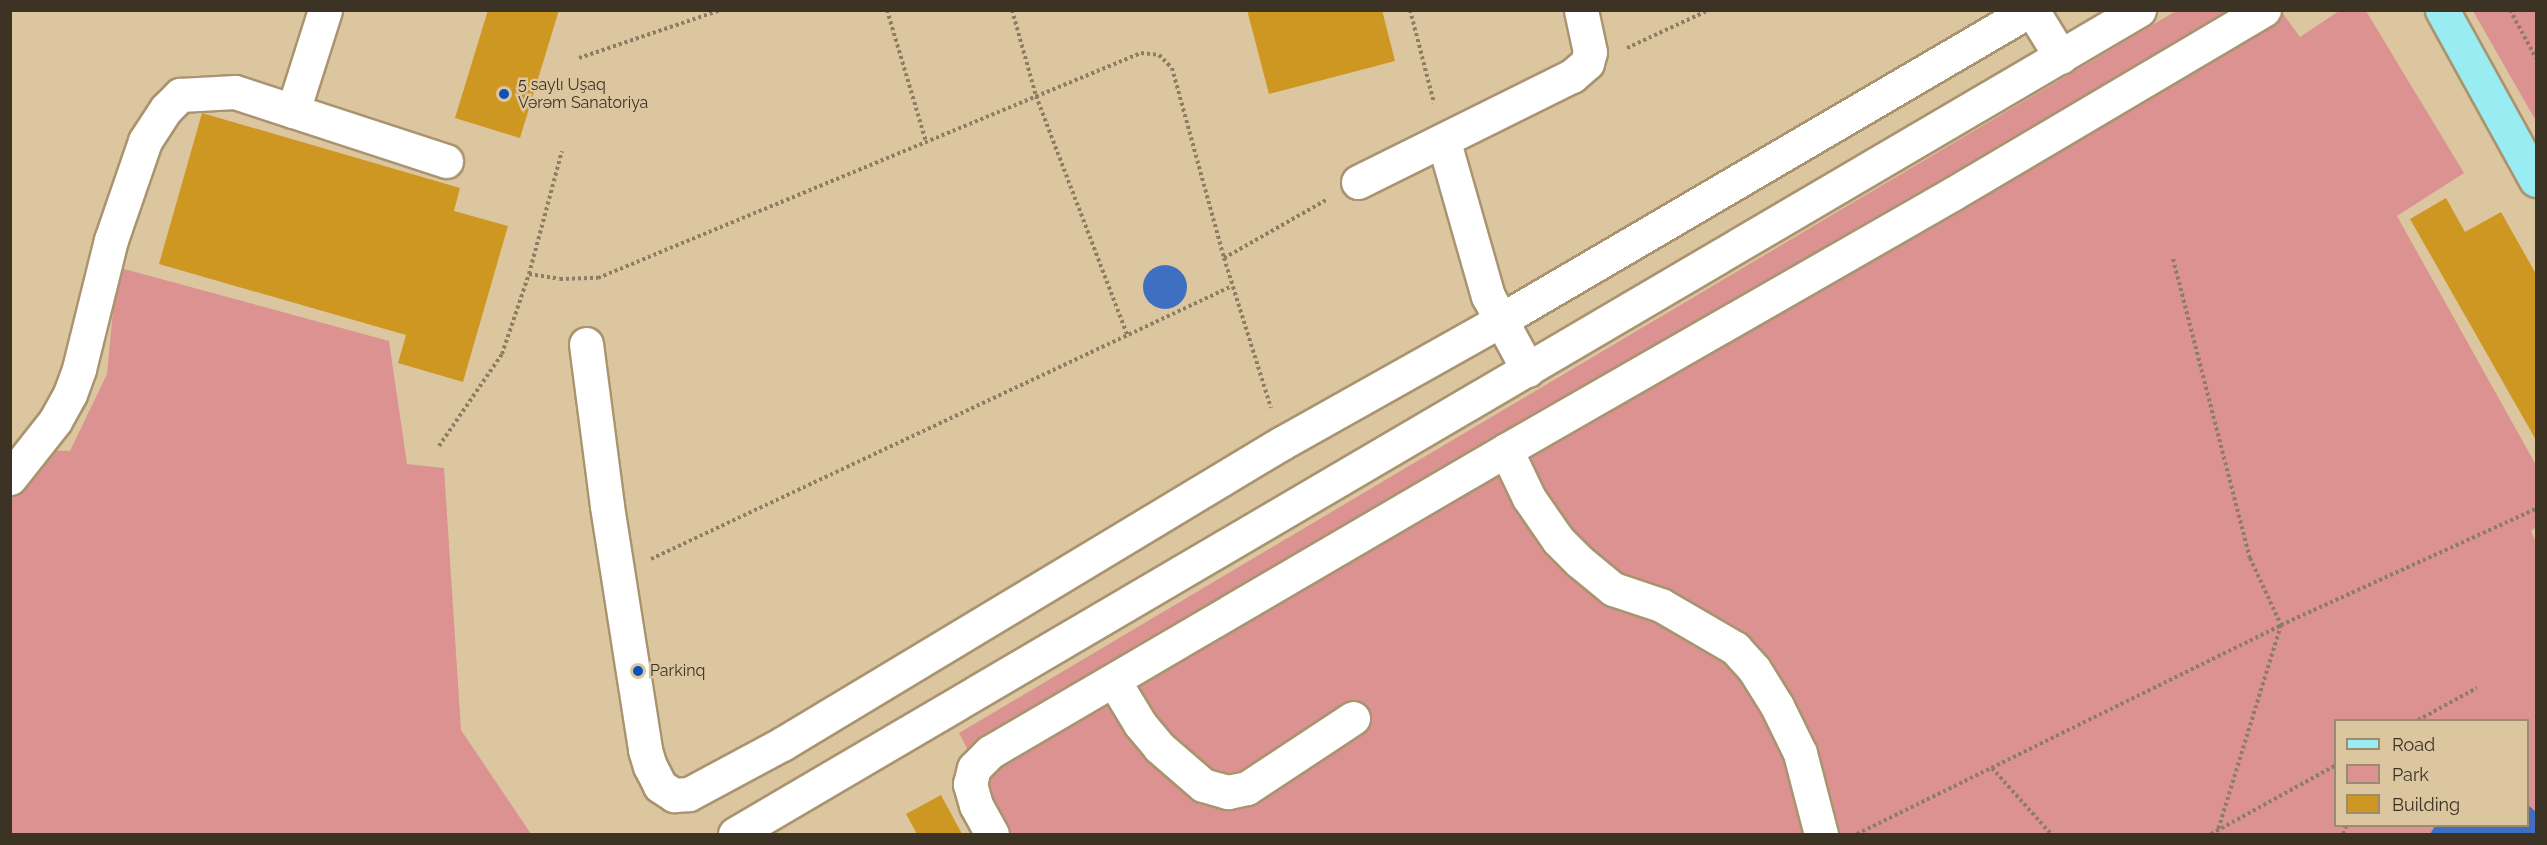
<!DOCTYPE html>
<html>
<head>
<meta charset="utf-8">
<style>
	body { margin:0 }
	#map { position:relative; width:2547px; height:845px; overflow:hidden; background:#dcc6a0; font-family:Raleway,sans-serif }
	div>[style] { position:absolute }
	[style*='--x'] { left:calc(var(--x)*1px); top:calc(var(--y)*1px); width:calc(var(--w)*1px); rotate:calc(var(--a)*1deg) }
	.green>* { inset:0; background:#db9291 }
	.water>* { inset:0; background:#3f6fc1 }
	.round { border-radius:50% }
	.building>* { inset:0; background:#ce9721 }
	.path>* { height:4px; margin-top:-2px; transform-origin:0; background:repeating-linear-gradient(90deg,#8d7d63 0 3px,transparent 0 6px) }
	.roads { filter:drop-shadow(2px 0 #aa9470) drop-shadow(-2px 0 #aa9470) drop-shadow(0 2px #aa9470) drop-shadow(0 -2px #aa9470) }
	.minor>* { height:33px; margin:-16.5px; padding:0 16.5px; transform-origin:16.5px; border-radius:16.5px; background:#fff }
	.major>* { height:33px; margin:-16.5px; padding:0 16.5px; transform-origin:16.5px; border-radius:16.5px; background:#99edf2 }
	.dots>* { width:16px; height:16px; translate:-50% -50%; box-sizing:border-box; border:3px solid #dcc6a0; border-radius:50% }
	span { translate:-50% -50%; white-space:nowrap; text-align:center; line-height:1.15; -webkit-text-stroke:5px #dcc6a0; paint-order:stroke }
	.poi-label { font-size:16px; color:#3c3324 }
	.left { translate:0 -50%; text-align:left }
	.frame { position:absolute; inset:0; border:12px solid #3c3324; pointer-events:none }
	.legend { position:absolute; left:2334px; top:719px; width:195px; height:108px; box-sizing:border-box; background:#dcc6a0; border:2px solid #9c8b6e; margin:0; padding:8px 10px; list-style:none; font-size:18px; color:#3c3324 }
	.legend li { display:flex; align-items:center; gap:12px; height:30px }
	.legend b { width:30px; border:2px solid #9c8b6e }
</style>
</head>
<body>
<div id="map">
	<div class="green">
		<div style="clip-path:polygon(evenodd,2176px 11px,2281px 11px,2300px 37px,2339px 11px,2366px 11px,2464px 173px,2397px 216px,2536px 465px,2536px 527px,2531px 531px,2536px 542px,2536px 834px,1011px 834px,959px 733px,2176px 11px,2336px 720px,2528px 720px,2528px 826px,2336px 826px,2336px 720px)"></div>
		<div style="clip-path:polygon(2473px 11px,2536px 11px,2536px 121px)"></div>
		<div style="clip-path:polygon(117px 267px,389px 341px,407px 464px,444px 468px,461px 730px,531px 834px,11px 834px,11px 449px,70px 451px,107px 374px)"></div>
	</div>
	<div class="water">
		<div class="round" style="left:1143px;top:265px;width:44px;height:44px"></div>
		<div style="clip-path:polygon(2528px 805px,2536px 812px,2536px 834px,2430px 834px,2435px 826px,2528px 826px)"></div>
	</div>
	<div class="building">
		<div style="clip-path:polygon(488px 10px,559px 10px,520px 138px,455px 118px)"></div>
		<div style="clip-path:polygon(1247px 10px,1382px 10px,1395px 61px,1269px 94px)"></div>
		<div style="clip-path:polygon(202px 113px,460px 188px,454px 211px,508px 226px,463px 382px,398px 363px,406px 335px,159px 264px)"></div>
		<div style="clip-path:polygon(2446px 198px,2465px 232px,2501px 212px,2536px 274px,2536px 440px,2410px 219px)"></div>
		<div style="clip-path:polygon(941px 795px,962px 834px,917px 834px,906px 814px)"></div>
	</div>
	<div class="path">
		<div style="--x:887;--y:10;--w:138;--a:73.5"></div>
		<div style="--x:1012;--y:10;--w:89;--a:74.4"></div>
		<div style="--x:1036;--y:96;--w:258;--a:69.1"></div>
		<div style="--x:1410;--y:10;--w:96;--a:75.5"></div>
		<div style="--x:2510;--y:10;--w:55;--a:61.6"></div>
		<div style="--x:1627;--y:48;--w:90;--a:-24.9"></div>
		<div style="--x:579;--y:58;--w:150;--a:-18.7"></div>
		<div style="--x:1224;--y:258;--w:120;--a:-29.6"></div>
		<div style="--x:2173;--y:259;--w:309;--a:75.6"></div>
		<div style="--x:2250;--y:558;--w:74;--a:65.2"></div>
		<div style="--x:2281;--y:625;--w:214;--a:107.1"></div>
		<div style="--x:529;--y:274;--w:31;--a:9"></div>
		<div style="--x:560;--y:279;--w:38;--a:-2"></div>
		<div style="--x:598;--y:278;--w:588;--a:-22.51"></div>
		<div style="--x:1141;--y:53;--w:18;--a:6"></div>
		<div style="--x:1159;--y:55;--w:18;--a:45"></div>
		<div style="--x:1172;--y:68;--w:197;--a:74.7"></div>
		<div style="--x:1224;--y:258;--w:157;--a:72.6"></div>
		<div style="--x:439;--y:446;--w:112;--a:-55.6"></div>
		<div style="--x:502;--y:354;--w:84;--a:-71.4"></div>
		<div style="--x:529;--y:274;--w:127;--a:-75"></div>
		<div style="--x:651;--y:559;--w:642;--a:-25.17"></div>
		<div style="--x:2418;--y:720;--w:67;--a:-28.5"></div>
		<div style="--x:1992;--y:768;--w:89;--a:48.2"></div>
		<div style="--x:1857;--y:834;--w:473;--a:-26.2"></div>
		<div style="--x:2281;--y:625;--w:280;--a:-24.5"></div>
		<div style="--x:2211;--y:834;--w:143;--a:-28.9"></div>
		<div style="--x:2343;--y:834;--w:9;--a:-69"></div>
	</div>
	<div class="roads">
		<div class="minor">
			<div style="--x:2032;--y:10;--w:55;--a:58.3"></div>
			<div style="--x:293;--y:111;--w:161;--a:18.1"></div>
			<div style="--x:1444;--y:142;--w:160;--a:74.1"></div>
			<div style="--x:1488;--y:296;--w:84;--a:61.6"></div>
			<div style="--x:1358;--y:182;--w:239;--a:-26.4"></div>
			<div style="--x:1572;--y:76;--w:20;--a:-41"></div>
			<div style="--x:1587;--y:63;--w:11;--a:-75"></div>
			<div style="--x:1590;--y:52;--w:43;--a:-102.1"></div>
			<div style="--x:586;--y:344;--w:163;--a:82.6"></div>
			<div style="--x:607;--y:506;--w:247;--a:81.1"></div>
			<div style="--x:645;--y:750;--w:17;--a:73"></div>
			<div style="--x:650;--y:766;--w:22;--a:63"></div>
			<div style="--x:660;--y:786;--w:17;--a:33"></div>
			<div style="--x:674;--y:795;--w:15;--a:-4"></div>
			<div style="--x:689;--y:794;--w:106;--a:-28.3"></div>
			<div style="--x:782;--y:744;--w:584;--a:-31.05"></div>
			<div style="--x:1282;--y:443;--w:249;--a:-29.3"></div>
			<div style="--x:1499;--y:321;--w:615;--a:-30.36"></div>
			<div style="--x:1506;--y:450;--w:53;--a:64.4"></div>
			<div style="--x:1529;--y:498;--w:51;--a:55.4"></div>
			<div style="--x:1558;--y:540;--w:30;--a:45"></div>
			<div style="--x:1579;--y:561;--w:44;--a:39.5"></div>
			<div style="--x:1613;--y:589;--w:51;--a:18.4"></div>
			<div style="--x:1661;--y:605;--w:86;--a:30.2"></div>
			<div style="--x:1735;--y:648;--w:28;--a:48"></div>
			<div style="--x:1754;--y:669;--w:44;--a:58.1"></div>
			<div style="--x:1777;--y:706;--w:52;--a:63.9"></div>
			<div style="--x:1800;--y:753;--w:84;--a:75.5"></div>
			<div style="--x:10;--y:478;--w:73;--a:-51.7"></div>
			<div style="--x:55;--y:421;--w:31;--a:-61"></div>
			<div style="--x:70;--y:394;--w:27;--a:-70"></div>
			<div style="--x:79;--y:369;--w:133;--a:-76.1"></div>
			<div style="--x:111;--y:240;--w:105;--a:-71"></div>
			<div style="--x:145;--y:141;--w:38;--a:-57"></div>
			<div style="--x:166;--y:109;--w:20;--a:-45"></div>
			<div style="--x:180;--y:95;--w:55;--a:-3.1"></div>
			<div style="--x:235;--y:92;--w:61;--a:18.1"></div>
			<div style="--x:293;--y:111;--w:106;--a:-72.4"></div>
			<div style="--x:1114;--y:681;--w:50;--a:58.8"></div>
			<div style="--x:1140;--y:724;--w:30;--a:50"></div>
			<div style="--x:1159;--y:747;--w:58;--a:40.8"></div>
			<div style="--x:1203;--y:785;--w:26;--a:16"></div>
			<div style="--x:1228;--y:792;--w:19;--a:-12"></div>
			<div style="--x:1247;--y:788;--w:127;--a:-33.4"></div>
			<div style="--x:735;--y:834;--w:1628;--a:-30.41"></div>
			<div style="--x:992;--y:834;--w:33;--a:-119"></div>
			<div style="--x:976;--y:805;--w:22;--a:-106"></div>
			<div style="--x:970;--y:784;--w:16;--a:-76"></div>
			<div style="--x:974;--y:768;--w:23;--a:-45"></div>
			<div style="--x:990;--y:752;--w:598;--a:-30.34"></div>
			<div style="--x:1506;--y:450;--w:516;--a:-29.84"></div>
			<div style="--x:1954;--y:193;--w:360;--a:-30.6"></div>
		</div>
		<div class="major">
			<div style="--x:2442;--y:10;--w:194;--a:61.1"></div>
		</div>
	</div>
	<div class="dots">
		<div style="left:504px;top:94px;background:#0c50ba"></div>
		<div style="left:638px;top:671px;background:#0c50ba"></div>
	</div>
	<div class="poi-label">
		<span class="left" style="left:518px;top:94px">5 saylı Uşaq<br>Vərəm Sanatoriya</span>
		<span class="left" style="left:650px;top:671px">Parkinq</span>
	</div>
	<div class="frame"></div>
	<ul class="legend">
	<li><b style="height:8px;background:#99edf2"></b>Road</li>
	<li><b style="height:16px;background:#db9291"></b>Park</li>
	<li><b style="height:16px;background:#ce9721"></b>Building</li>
	</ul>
</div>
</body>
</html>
